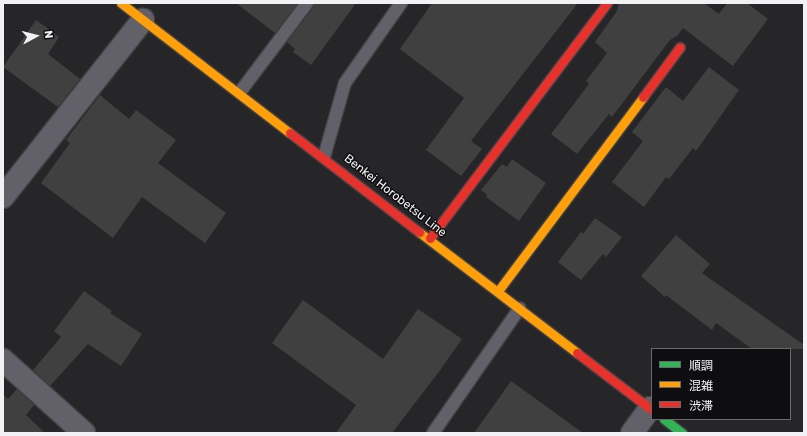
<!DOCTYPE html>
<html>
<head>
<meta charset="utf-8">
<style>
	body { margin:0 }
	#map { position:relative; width:807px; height:436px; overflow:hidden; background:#262628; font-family:Rubik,"Noto Sans JP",sans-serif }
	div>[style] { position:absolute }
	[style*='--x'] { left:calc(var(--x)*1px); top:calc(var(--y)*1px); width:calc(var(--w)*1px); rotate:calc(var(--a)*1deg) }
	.building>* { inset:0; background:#404041 }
	.roads { filter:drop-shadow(1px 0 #434245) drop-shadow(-1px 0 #434245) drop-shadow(0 1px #434245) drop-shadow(0 -1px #434245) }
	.lane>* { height:12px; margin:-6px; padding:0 6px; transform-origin:6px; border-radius:6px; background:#626069 }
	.street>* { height:22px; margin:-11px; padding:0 11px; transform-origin:11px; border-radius:11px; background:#626069 }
	.fast>* { height:9px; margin:-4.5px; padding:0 4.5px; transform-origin:4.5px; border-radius:4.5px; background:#30b455 }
	.slow>* { height:9px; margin:-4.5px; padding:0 4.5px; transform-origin:4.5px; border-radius:4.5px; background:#ff9f0a }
	.jam>* { height:9px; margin:-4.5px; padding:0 4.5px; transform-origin:4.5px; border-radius:4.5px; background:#e5322d }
	span { translate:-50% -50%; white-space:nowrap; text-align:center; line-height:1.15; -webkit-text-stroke:3px #0e0e10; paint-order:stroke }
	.street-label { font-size:12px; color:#f2f1f4 }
	.frame { position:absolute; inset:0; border:4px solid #f2f1f4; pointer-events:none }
	.legend { position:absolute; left:651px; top:348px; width:140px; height:72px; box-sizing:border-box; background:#0e0e10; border:1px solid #69696b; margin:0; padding:5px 7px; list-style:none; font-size:12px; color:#f2f1f4 }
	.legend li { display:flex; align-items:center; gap:8px; height:20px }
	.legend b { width:20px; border:1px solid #69696b }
	.north { position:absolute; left:16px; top:16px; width:40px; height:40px; -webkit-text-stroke:3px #0e0e10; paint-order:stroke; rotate:83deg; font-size:11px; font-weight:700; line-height:16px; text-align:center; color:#f2f1f4 }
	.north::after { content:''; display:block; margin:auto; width:14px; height:18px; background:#f2f1f4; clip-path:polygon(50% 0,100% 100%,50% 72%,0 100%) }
</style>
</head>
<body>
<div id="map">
	<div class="building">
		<div style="clip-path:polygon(236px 3px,298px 3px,275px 33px)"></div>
		<div style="clip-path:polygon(314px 3px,356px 3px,311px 65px,293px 52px,295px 49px,287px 42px,313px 8px)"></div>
		<div style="clip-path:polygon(432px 3px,578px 3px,471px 141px,482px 149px,461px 176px,426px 150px,464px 98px,400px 49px)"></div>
		<div style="clip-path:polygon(619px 3px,704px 3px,719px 14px,727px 3px,747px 3px,768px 19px,733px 66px,683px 28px,678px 35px,670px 40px,612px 117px,609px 114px,577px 154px,551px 134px,589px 84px,586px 81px,607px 53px,595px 42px,617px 11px)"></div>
		<div style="clip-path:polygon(36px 20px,59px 37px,48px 54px,80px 79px,58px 107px,3px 67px)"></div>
		<div style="clip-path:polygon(709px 67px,739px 90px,696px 151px,693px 148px,669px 179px,666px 177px,644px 207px,612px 182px,643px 141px,632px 132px,666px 87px,683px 101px)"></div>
		<div style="clip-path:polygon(100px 95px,129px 119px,136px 110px,176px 140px,158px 163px,226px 213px,205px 243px,142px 197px,113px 238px,41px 183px,70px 143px,66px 140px)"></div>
		<div style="clip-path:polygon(512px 159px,546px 183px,519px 221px,486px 197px,487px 195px,481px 190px,502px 164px,507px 167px)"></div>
		<div style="clip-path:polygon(595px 218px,622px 237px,606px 257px,603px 254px,581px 280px,558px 262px,581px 232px,583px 234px)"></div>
		<div style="clip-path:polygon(676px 235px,710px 264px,702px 273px,804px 345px,804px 349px,752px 349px,716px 323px,712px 330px,666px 295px,665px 297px,641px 276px)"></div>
		<div style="clip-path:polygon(84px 291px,112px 311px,110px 313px,142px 334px,121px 366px,88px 344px,50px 386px,33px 370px,61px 337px,54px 331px)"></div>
		<div style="clip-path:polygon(303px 300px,383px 359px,418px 309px,462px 339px,438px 373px,392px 433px,336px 433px,356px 405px,272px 343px)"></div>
		<div style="clip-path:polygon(511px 381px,583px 433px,474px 433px)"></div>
		<div style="clip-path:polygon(17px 389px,34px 405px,26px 415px,45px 433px,3px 433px,3px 395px,8px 399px)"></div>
	</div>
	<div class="roads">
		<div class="lane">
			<div style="--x:240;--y:92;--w:111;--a:-53"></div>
			<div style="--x:324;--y:157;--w:77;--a:-74.2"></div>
			<div style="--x:345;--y:83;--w:98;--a:-55"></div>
			<div style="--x:433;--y:433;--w:152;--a:-55.2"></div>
		</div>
		<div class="street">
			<div style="--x:3;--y:197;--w:226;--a:-51.7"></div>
			<div style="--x:3;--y:360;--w:109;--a:42"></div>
			<div style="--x:632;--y:433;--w:31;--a:-54"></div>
		</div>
		<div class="fast">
			<div style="--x:664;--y:419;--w:23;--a:38"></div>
		</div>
		<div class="slow">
			<div style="--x:121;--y:3;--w:213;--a:37.6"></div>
			<div style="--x:419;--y:232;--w:199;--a:37.4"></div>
			<div style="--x:498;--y:291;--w:242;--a:-53.2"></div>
		</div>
		<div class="jam">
			<div style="--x:643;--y:97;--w:62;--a:-53.5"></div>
			<div style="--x:290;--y:133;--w:163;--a:37.5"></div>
			<div style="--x:430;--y:238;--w:294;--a:-53"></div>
			<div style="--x:577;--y:353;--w:94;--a:37.2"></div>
		</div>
	</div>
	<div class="street-label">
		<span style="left:395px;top:196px;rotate:38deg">Benkei Horobetsu Line</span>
	</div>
	<div class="frame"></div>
	<ul class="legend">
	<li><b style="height:5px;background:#30b455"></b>順調</li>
	<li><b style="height:5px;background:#ff9f0a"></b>混雑</li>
	<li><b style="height:5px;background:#e5322d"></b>渋滞</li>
	</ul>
	<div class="north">N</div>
</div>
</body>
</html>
